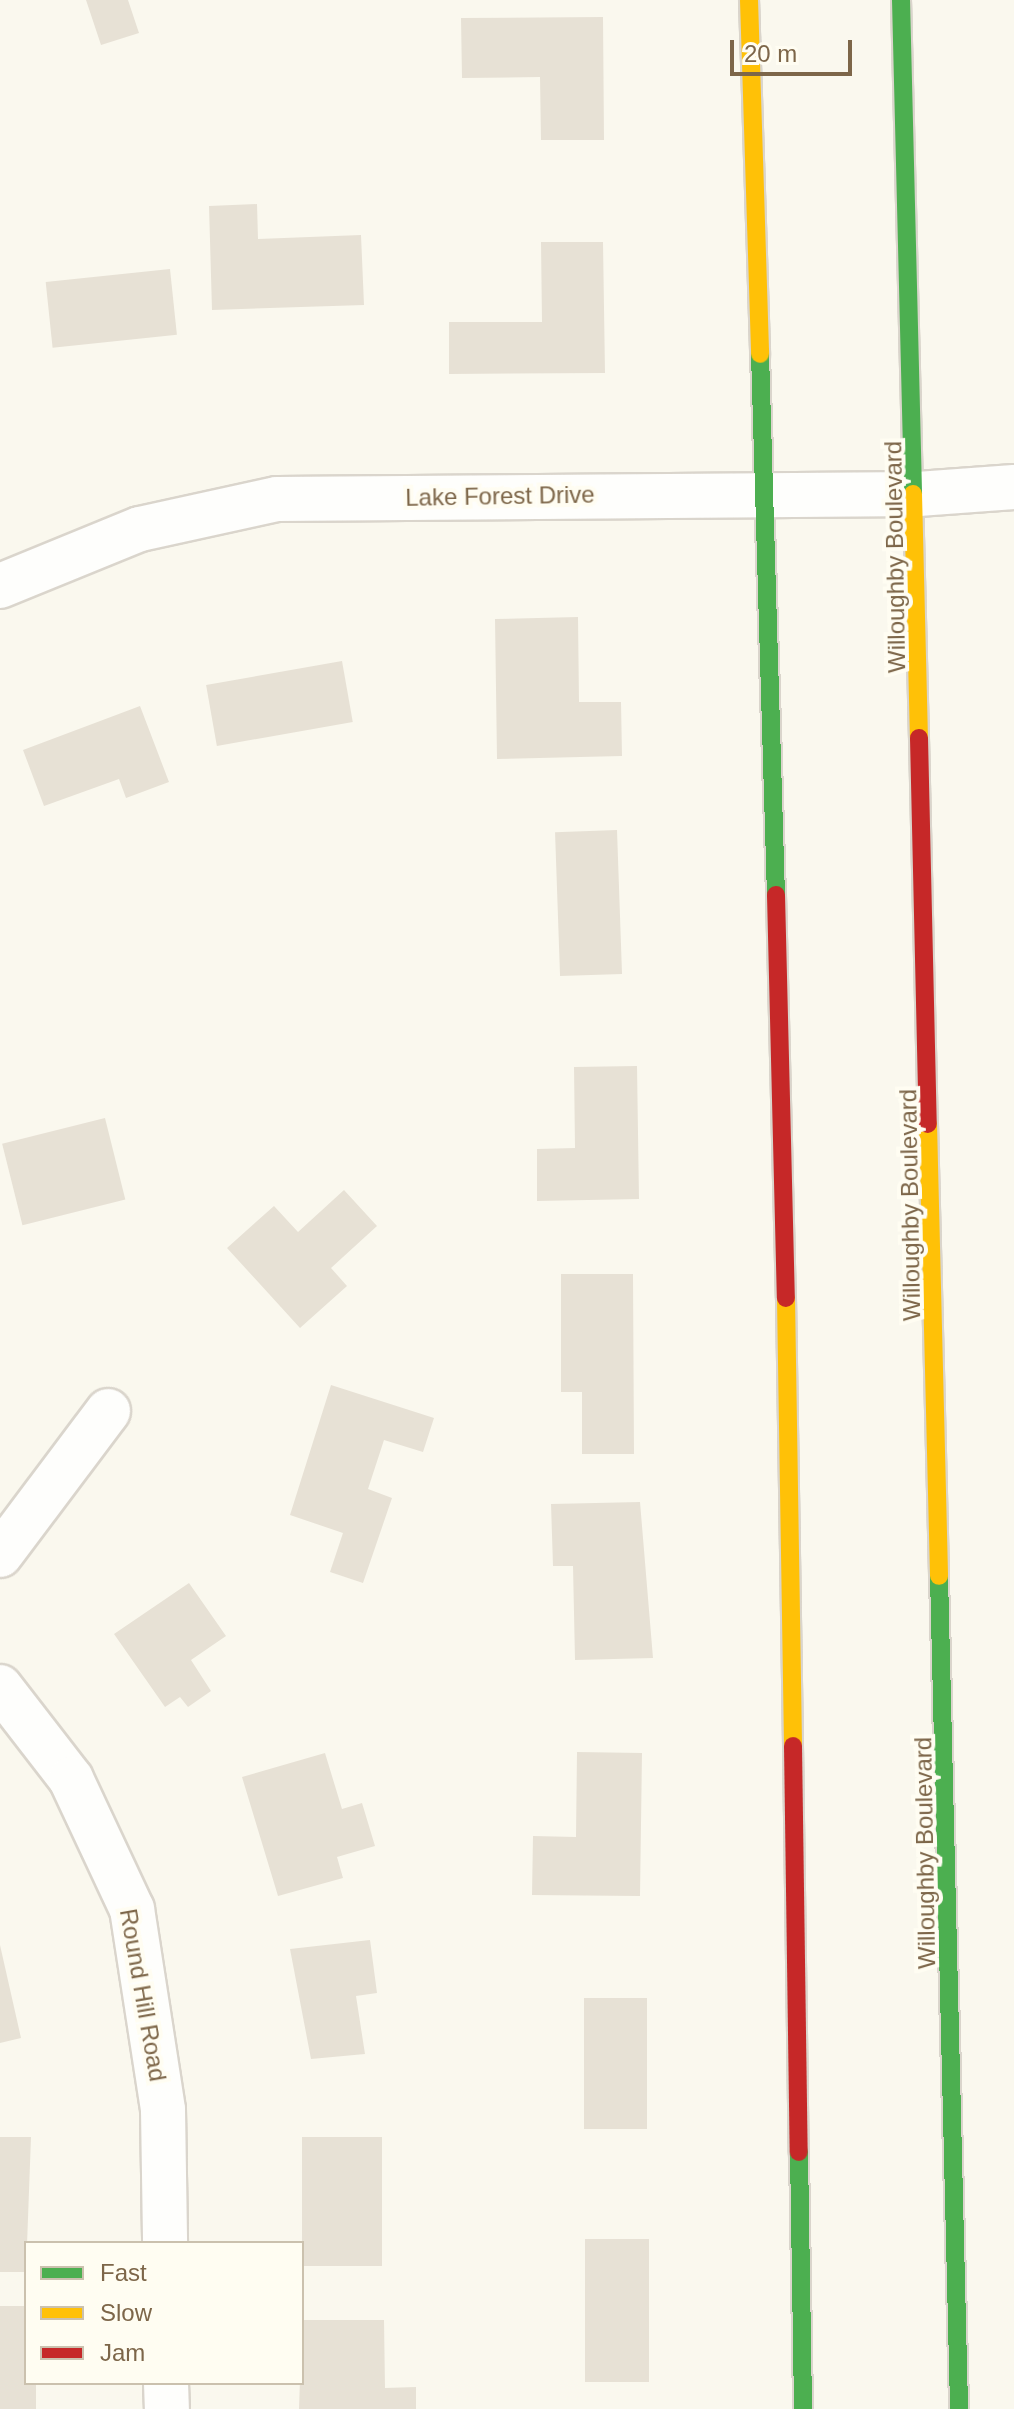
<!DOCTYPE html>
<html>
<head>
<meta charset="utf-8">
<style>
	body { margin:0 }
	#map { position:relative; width:1014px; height:2409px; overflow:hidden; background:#faf8ee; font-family:Helvetica,sans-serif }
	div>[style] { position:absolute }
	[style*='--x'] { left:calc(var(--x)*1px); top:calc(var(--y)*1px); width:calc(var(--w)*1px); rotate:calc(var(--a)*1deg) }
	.building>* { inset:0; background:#e7e1d5; transform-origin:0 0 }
	.roads { filter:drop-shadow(2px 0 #dad5cc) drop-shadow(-2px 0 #dad5cc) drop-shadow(0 2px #dad5cc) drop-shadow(0 -2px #dad5cc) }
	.street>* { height:44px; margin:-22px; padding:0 22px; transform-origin:22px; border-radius:22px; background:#fefefc }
	.fast>* { height:18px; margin:-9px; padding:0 9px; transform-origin:9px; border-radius:9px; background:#4caf50 }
	.slow>* { height:18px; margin:-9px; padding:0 9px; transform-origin:9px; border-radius:9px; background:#ffc107 }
	.jam>* { height:18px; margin:-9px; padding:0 9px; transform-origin:9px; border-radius:9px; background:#c62828 }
	span { translate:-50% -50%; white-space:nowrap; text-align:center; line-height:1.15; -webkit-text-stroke:8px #fffdf2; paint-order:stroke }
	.street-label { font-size:24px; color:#7d6649 }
	.legend { position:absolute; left:24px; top:2241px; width:280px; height:144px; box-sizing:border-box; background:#fffdf2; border:2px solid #cbc1ae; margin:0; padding:10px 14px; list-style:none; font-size:24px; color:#7d6649 }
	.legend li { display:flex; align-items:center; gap:16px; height:40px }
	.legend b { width:40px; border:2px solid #cbc1ae }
	.scale { position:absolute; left:730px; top:40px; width:122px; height:36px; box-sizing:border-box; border:4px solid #7d6649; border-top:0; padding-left:10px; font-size:24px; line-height:28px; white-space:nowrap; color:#7d6649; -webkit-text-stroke:6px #fffdf2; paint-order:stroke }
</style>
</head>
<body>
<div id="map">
	<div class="building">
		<div style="clip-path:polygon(86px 0,128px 0,139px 33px,101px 45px)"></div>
		<div style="clip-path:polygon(603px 17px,604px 140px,541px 140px,540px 77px,462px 78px,461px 18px)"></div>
		<div style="clip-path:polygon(257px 204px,258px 239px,361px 235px,364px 305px,212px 310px,209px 206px)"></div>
		<div style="clip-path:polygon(541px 242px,603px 242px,605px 373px,449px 374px,449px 322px,542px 322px)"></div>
		<div style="left:170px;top:269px;width:66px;height:125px;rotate:84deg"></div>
		<div style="clip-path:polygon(578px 617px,579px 702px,621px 702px,622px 756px,497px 759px,495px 619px)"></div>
		<div style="left:342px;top:661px;width:62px;height:138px;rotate:80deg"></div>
		<div style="clip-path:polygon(140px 706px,169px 782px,126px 798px,119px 779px,44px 806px,23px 750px)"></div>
		<div style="left:617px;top:830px;width:144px;height:62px;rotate:88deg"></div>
		<div style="clip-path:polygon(637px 1066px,639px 1199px,537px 1201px,537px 1149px,575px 1148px,574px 1067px)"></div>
		<div style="left:105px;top:1118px;width:84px;height:106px;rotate:76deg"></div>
		<div style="clip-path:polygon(344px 1190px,377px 1226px,331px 1268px,347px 1286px,300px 1328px,227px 1248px,274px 1206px,298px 1232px)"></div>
		<div style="clip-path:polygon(561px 1274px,633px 1274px,634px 1454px,582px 1454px,582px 1392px,561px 1392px)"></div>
		<div style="clip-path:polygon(331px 1385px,434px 1418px,423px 1452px,384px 1440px,368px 1489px,392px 1498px,363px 1583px,330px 1572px,343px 1533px,290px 1515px)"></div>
		<div style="clip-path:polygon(640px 1502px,653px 1658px,575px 1660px,573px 1566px,553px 1566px,551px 1504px)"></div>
		<div style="clip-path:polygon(189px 1583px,226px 1636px,191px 1660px,211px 1691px,188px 1707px,180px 1697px,165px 1707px,114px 1634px)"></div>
		<div style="clip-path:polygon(577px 1752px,642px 1753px,640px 1896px,532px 1895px,533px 1836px,576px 1837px)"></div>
		<div style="clip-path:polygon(325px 1753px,342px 1809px,362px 1803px,375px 1846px,337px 1857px,343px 1878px,278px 1896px,242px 1777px)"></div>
		<div style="clip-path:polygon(370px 1940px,377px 1993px,356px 1996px,365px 2054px,311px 2059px,290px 1949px)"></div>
		<div style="clip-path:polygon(0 1945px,21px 2038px,0 2043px)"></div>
		<div style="left:584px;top:1998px;width:63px;height:131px"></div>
		<div style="clip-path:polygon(0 2137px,31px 2137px,26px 2272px,0 2272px)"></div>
		<div style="left:302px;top:2137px;width:80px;height:129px"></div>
		<div style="left:585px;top:2239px;width:64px;height:143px"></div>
		<div style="clip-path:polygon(0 2306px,26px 2306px,26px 2383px,36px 2383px,36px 2409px,0 2409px)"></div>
		<div style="clip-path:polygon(302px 2320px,384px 2320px,385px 2388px,416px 2387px,416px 2409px,299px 2409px)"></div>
	</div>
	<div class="roads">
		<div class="street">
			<div style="--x:0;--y:586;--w:151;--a:-22.2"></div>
			<div style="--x:140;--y:529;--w:140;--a:-12.4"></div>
			<div style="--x:277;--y:499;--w:641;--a:-0.45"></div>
			<div style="--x:918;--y:494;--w:96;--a:-4.2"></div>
			<div style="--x:0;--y:1555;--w:180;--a:-53.1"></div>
			<div style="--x:0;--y:1687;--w:116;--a:52.3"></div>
			<div style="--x:71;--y:1779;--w:144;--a:64.9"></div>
			<div style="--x:132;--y:1909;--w:203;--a:81.2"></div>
			<div style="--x:163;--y:2110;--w:133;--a:89.1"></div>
			<div style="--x:166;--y:2383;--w:26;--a:88"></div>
		</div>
		<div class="fast">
			<div style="--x:901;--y:0;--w:494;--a:88.6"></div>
			<div style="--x:760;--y:354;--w:541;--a:88.31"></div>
			<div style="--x:939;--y:1576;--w:833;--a:88.62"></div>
			<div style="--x:799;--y:2152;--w:257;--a:89.1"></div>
		</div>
		<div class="slow">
			<div style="--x:749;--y:0;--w:354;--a:88.2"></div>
			<div style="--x:913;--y:494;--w:244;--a:88.6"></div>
			<div style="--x:928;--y:1124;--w:452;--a:88.6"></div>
			<div style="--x:786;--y:1298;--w:448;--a:89.1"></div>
		</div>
		<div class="jam">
			<div style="--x:919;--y:738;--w:386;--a:88.7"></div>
			<div style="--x:776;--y:895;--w:403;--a:88.6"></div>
			<div style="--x:793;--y:1746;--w:406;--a:89.2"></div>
		</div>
	</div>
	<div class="street-label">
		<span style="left:500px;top:496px;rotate:-1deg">Lake Forest Drive</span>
		<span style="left:895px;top:557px;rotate:-91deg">Willoughby Boulevard</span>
		<span style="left:910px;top:1205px;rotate:-91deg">Willoughby Boulevard</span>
		<span style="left:925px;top:1853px;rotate:-91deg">Willoughby Boulevard</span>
		<span style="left:143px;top:1995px;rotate:80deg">Round Hill Road</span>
	</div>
	<ul class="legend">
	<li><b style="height:10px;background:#4caf50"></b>Fast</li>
	<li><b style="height:10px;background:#ffc107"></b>Slow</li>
	<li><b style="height:10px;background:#c62828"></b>Jam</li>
	</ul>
	<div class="scale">20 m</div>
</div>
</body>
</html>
